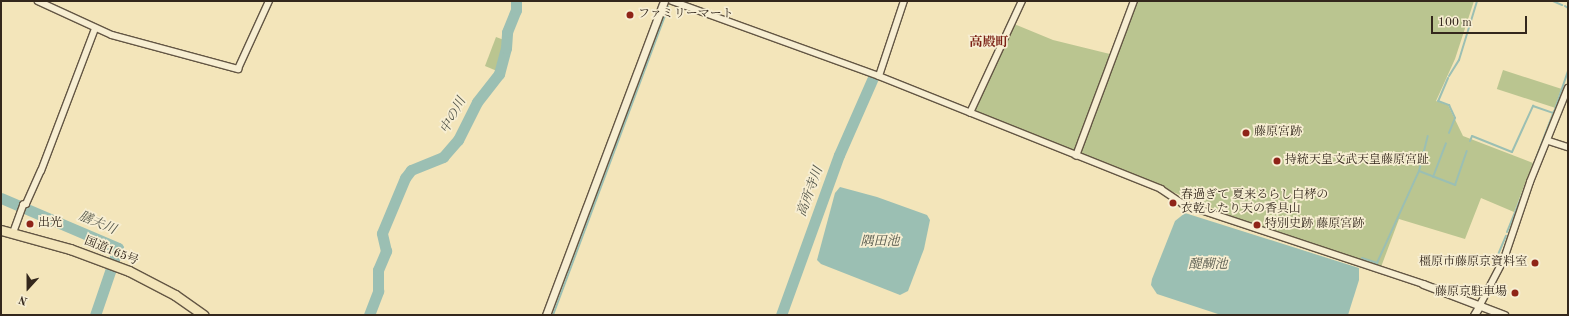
<!DOCTYPE html>
<html>
<head>
<meta charset="utf-8">
<style>
	body { margin:0 }
	#map { position:relative; width:1569px; height:316px; overflow:hidden; background:#f3e5ba; font-family:"Old Standard TT","Noto Serif JP",serif }
	div>[style] { position:absolute }
	[style*='--x'] { left:calc(var(--x)*1px); top:calc(var(--y)*1px); width:calc(var(--w)*1px); rotate:calc(var(--a)*1deg) }
	.green>* { inset:0; background:#bac590; transform-origin:0 0 }
	.water>* { inset:0; background:#9bbfb3 }
	.stream>* { height:2px; margin:-1px; padding:0 1px; transform-origin:1px; border-radius:1px; background:#9bbfb3 }
	.river>* { height:11px; margin:-5.5px; padding:0 5.5px; transform-origin:5.5px; border-radius:5.5px; background:#9bbfb3 }
	.roads { filter:drop-shadow(1px 0 #635644) drop-shadow(-1px 0 #635644) drop-shadow(0 1px #635644) drop-shadow(0 -1px #635644) }
	.minor>* { height:5.5px; margin:-2.75px; padding:0 2.75px; transform-origin:2.75px; border-radius:2.75px; background:#f7eed2 }
	.tertiary>* { height:7px; margin:-3.5px; padding:0 3.5px; transform-origin:3.5px; border-radius:3.5px; background:#f7eed2 }
	.trunk>* { height:9px; margin:-4.5px; padding:0 4.5px; transform-origin:4.5px; border-radius:4.5px; background:#f3e5ba }
	.dots>* { width:11px; height:11px; translate:-50% -50%; box-sizing:border-box; border:2px solid #f7eed2; border-radius:50% }
	span { translate:-50% -50%; white-space:nowrap; text-align:center; line-height:1.15; -webkit-text-stroke:3.5px #f7eed2; paint-order:stroke }
	.poi-label { font-size:12px; color:#33271c }
	.left { translate:0 -50%; text-align:left }
	.right { translate:-100% -50%; text-align:right }
	.street-label { font-size:12px; color:#33271c }
	.neighbourhood-label { font-size:13px; color:#7a1f14; font-weight:700 }
	.water-label { font-size:13px; color:#525549; font-style:italic }
	.frame { position:absolute; inset:0; border:2px solid #33271c; pointer-events:none }
	.north { position:absolute; left:8px; top:268px; width:40px; height:40px; -webkit-text-stroke:3px #f7eed2; paint-order:stroke; rotate:201deg; font-size:11px; font-weight:700; line-height:16px; text-align:center; color:#33271c }
	.north::after { content:''; display:block; margin:auto; width:14px; height:18px; background:#33271c; clip-path:polygon(50% 0,100% 100%,50% 72%,0 100%) }
	.scale { position:absolute; left:1431px; top:16px; width:96px; height:18px; box-sizing:border-box; border:2px solid #33271c; border-top:0; padding-left:5px; font-size:12px; line-height:14px; white-space:nowrap; color:#33271c; -webkit-text-stroke:3px #f7eed2; paint-order:stroke }
</style>
</head>
<body>
<div id="map">
	<div class="green">
		<div style="clip-path:polygon(1137px 1px,1474px 1px,1455px 59px,1436px 101px,1448px 105px,1463px 136px,1533px 163px,1514px 212px,1481px 198px,1465px 239px,1399px 219px,1381px 267px,1264px 229px,976px 112px,975px 108px,1014px 24px,1053px 40px,1114px 55px)"></div>
		<div style="clip-path:polygon(496px 37px,504px 40px,497px 71px,485px 66px)"></div>
		<div style="left:1503px;top:70px;width:61px;height:20px;rotate:18deg"></div>
	</div>
	<div class="water">
		<div style="clip-path:polygon(840px 187px,877px 197px,927px 215px,930px 220px,924px 249px,908px 291px,900px 295px,821px 264px,817px 260px,835px 193px)"></div>
		<div style="clip-path:polygon(1185px 213px,1359px 268px,1359px 280px,1348px 315px,1221px 315px,1157px 294px,1151px 285px,1152px 279px,1175px 221px)"></div>
	</div>
	<div class="stream">
		<div style="--x:1553;--y:1;--w:10;--a:24"></div>
		<div style="--x:1565;--y:6;--w:4;--a:34"></div>
		<div style="--x:1449;--y:76;--w:19;--a:-58"></div>
		<div style="--x:1459;--y:60;--w:62;--a:-73"></div>
		<div style="--x:1448;--y:78;--w:25;--a:113"></div>
		<div style="--x:1438;--y:101;--w:12;--a:20"></div>
		<div style="--x:1449;--y:105;--w:14;--a:65"></div>
		<div style="--x:1455;--y:118;--w:16;--a:112"></div>
		<div style="--x:1555;--y:109;--w:40;--a:-71.1"></div>
		<div style="--x:1470;--y:141;--w:5;--a:-68"></div>
		<div style="--x:1472;--y:136;--w:43;--a:21.8"></div>
		<div style="--x:1512;--y:152;--w:51;--a:-65.5"></div>
		<div style="--x:1533;--y:106;--w:21;--a:19"></div>
		<div style="--x:1533;--y:166;--w:59;--a:-69.1"></div>
		<div style="--x:1419;--y:171;--w:36;--a:-76"></div>
		<div style="--x:1433;--y:177;--w:36;--a:-69"></div>
		<div style="--x:1507;--y:232;--w:61;--a:-68"></div>
		<div style="--x:1497;--y:257;--w:23;--a:-67"></div>
		<div style="--x:1362;--y:258;--w:16;--a:18"></div>
		<div style="--x:1377;--y:263;--w:101;--a:-65.5"></div>
		<div style="--x:1419;--y:171;--w:39;--a:21"></div>
		<div style="--x:1455;--y:185;--w:36;--a:-71"></div>
		<div style="--x:553;--y:315;--w:329;--a:-69.5"></div>
	</div>
	<div class="river">
		<div style="--x:1;--y:198;--w:127;--a:23.1"></div>
		<div style="--x:118;--y:248;--w:71;--a:108.9"></div>
		<div style="--x:369;--y:315;--w:26;--a:-69"></div>
		<div style="--x:378;--y:291;--w:21;--a:-90"></div>
		<div style="--x:378;--y:270;--w:21;--a:-67"></div>
		<div style="--x:386;--y:251;--w:18;--a:-103"></div>
		<div style="--x:382;--y:233;--w:60;--a:-67.3"></div>
		<div style="--x:405;--y:178;--w:10;--a:-53"></div>
		<div style="--x:411;--y:170;--w:35;--a:-22"></div>
		<div style="--x:443;--y:157;--w:23;--a:-49"></div>
		<div style="--x:458;--y:140;--w:42;--a:-63.4"></div>
		<div style="--x:477;--y:102;--w:36;--a:-52"></div>
		<div style="--x:499;--y:74;--w:27;--a:-75"></div>
		<div style="--x:506;--y:48;--w:16;--a:-86"></div>
		<div style="--x:507;--y:32;--w:24;--a:-68"></div>
		<div style="--x:516;--y:10;--w:9;--a:-90"></div>
		<div style="--x:781;--y:315;--w:170;--a:-70.1"></div>
		<div style="--x:839;--y:155;--w:82;--a:-66.3"></div>
	</div>
	<div class="roads">
		<div class="minor">
			<div style="--x:38;--y:1;--w:81;--a:24.7"></div>
			<div style="--x:112;--y:35;--w:131;--a:15.1"></div>
			<div style="--x:238;--y:69;--w:75;--a:-65.5"></div>
			<div style="--x:672;--y:1;--w:220;--a:19.9"></div>
			<div style="--x:879;--y:76;--w:304;--a:21.8"></div>
			<div style="--x:1161;--y:189;--w:27;--a:34"></div>
			<div style="--x:1183;--y:204;--w:253;--a:18.4"></div>
			<div style="--x:879;--y:76;--w:79;--a:-71.6"></div>
			<div style="--x:970;--y:113;--w:123;--a:-65.1"></div>
			<div style="--x:1549;--y:141;--w:20;--a:18"></div>
			<div style="--x:1076;--y:156;--w:165;--a:-69.5"></div>
			<div style="--x:13;--y:233;--w:30;--a:-70"></div>
			<div style="--x:23;--y:205;--w:3;--a:-18"></div>
			<div style="--x:26;--y:204;--w:36;--a:-66"></div>
			<div style="--x:41;--y:171;--w:152;--a:-69.2"></div>
			<div style="--x:1480;--y:305;--w:52;--a:-62.4"></div>
			<div style="--x:1504;--y:259;--w:81;--a:-71.3"></div>
			<div style="--x:1530;--y:182;--w:101;--a:-68"></div>
		</div>
		<div class="tertiary">
			<div style="--x:1423;--y:284;--w:87;--a:20.9"></div>
			<div style="--x:546;--y:315;--w:335;--a:-69.4"></div>
			<div style="--x:1474;--y:315;--w:12;--a:-59"></div>
		</div>
		<div class="trunk">
			<div style="--x:1;--y:230;--w:72;--a:15.4"></div>
			<div style="--x:70;--y:249;--w:63;--a:20.4"></div>
			<div style="--x:129;--y:271;--w:52;--a:27.6"></div>
			<div style="--x:175;--y:295;--w:35;--a:35"></div>
		</div>
	</div>
	<div class="dots">
		<div style="left:630px;top:15px;background:#8f2418"></div>
		<div style="left:1246px;top:133px;background:#8f2418"></div>
		<div style="left:1277px;top:161px;background:#8f2418"></div>
		<div style="left:1173px;top:203px;background:#8f2418"></div>
		<div style="left:30px;top:224px;background:#8f2418"></div>
		<div style="left:1257px;top:225px;background:#8f2418"></div>
		<div style="left:1535px;top:263px;background:#8f2418"></div>
		<div style="left:1515px;top:293px;background:#8f2418"></div>
	</div>
	<div class="poi-label">
		<span class="left" style="left:638px;top:15px">ファミリーマート</span>
		<span class="left" style="left:1254px;top:133px">藤原宮跡</span>
		<span class="left" style="left:1285px;top:161px">持統天皇文武天皇藤原宮趾</span>
		<span class="left" style="left:1181px;top:203px">春過ぎて 夏来るらし白𣑥の<br>衣乾したり天の香具山</span>
		<span class="left" style="left:38px;top:224px">出光</span>
		<span class="left" style="left:1265px;top:225px">特別史跡 藤原宮跡</span>
		<span class="right" style="left:1527px;top:263px">橿原市藤原京資料室</span>
		<span class="right" style="left:1507px;top:293px">藤原京駐車場</span>
	</div>
	<div class="street-label">
		<span style="left:111px;top:252px;rotate:22deg">国道165号</span>
	</div>
	<div class="neighbourhood-label">
		<span style="left:989px;top:43px">高殿町</span>
	</div>
	<div class="water-label">
		<span style="left:454px;top:116px;rotate:-61deg">中の川</span>
		<span style="left:811px;top:192px;rotate:-70deg">高所寺川</span>
		<span style="left:97px;top:224px;rotate:23deg">膳夫川</span>
		<span style="left:880px;top:242px">隅田池</span>
		<span style="left:1208px;top:265px">醍醐池</span>
	</div>
	<div class="frame"></div>
	<div class="north">N</div>
	<div class="scale">100 m</div>
</div>
</body>
</html>
